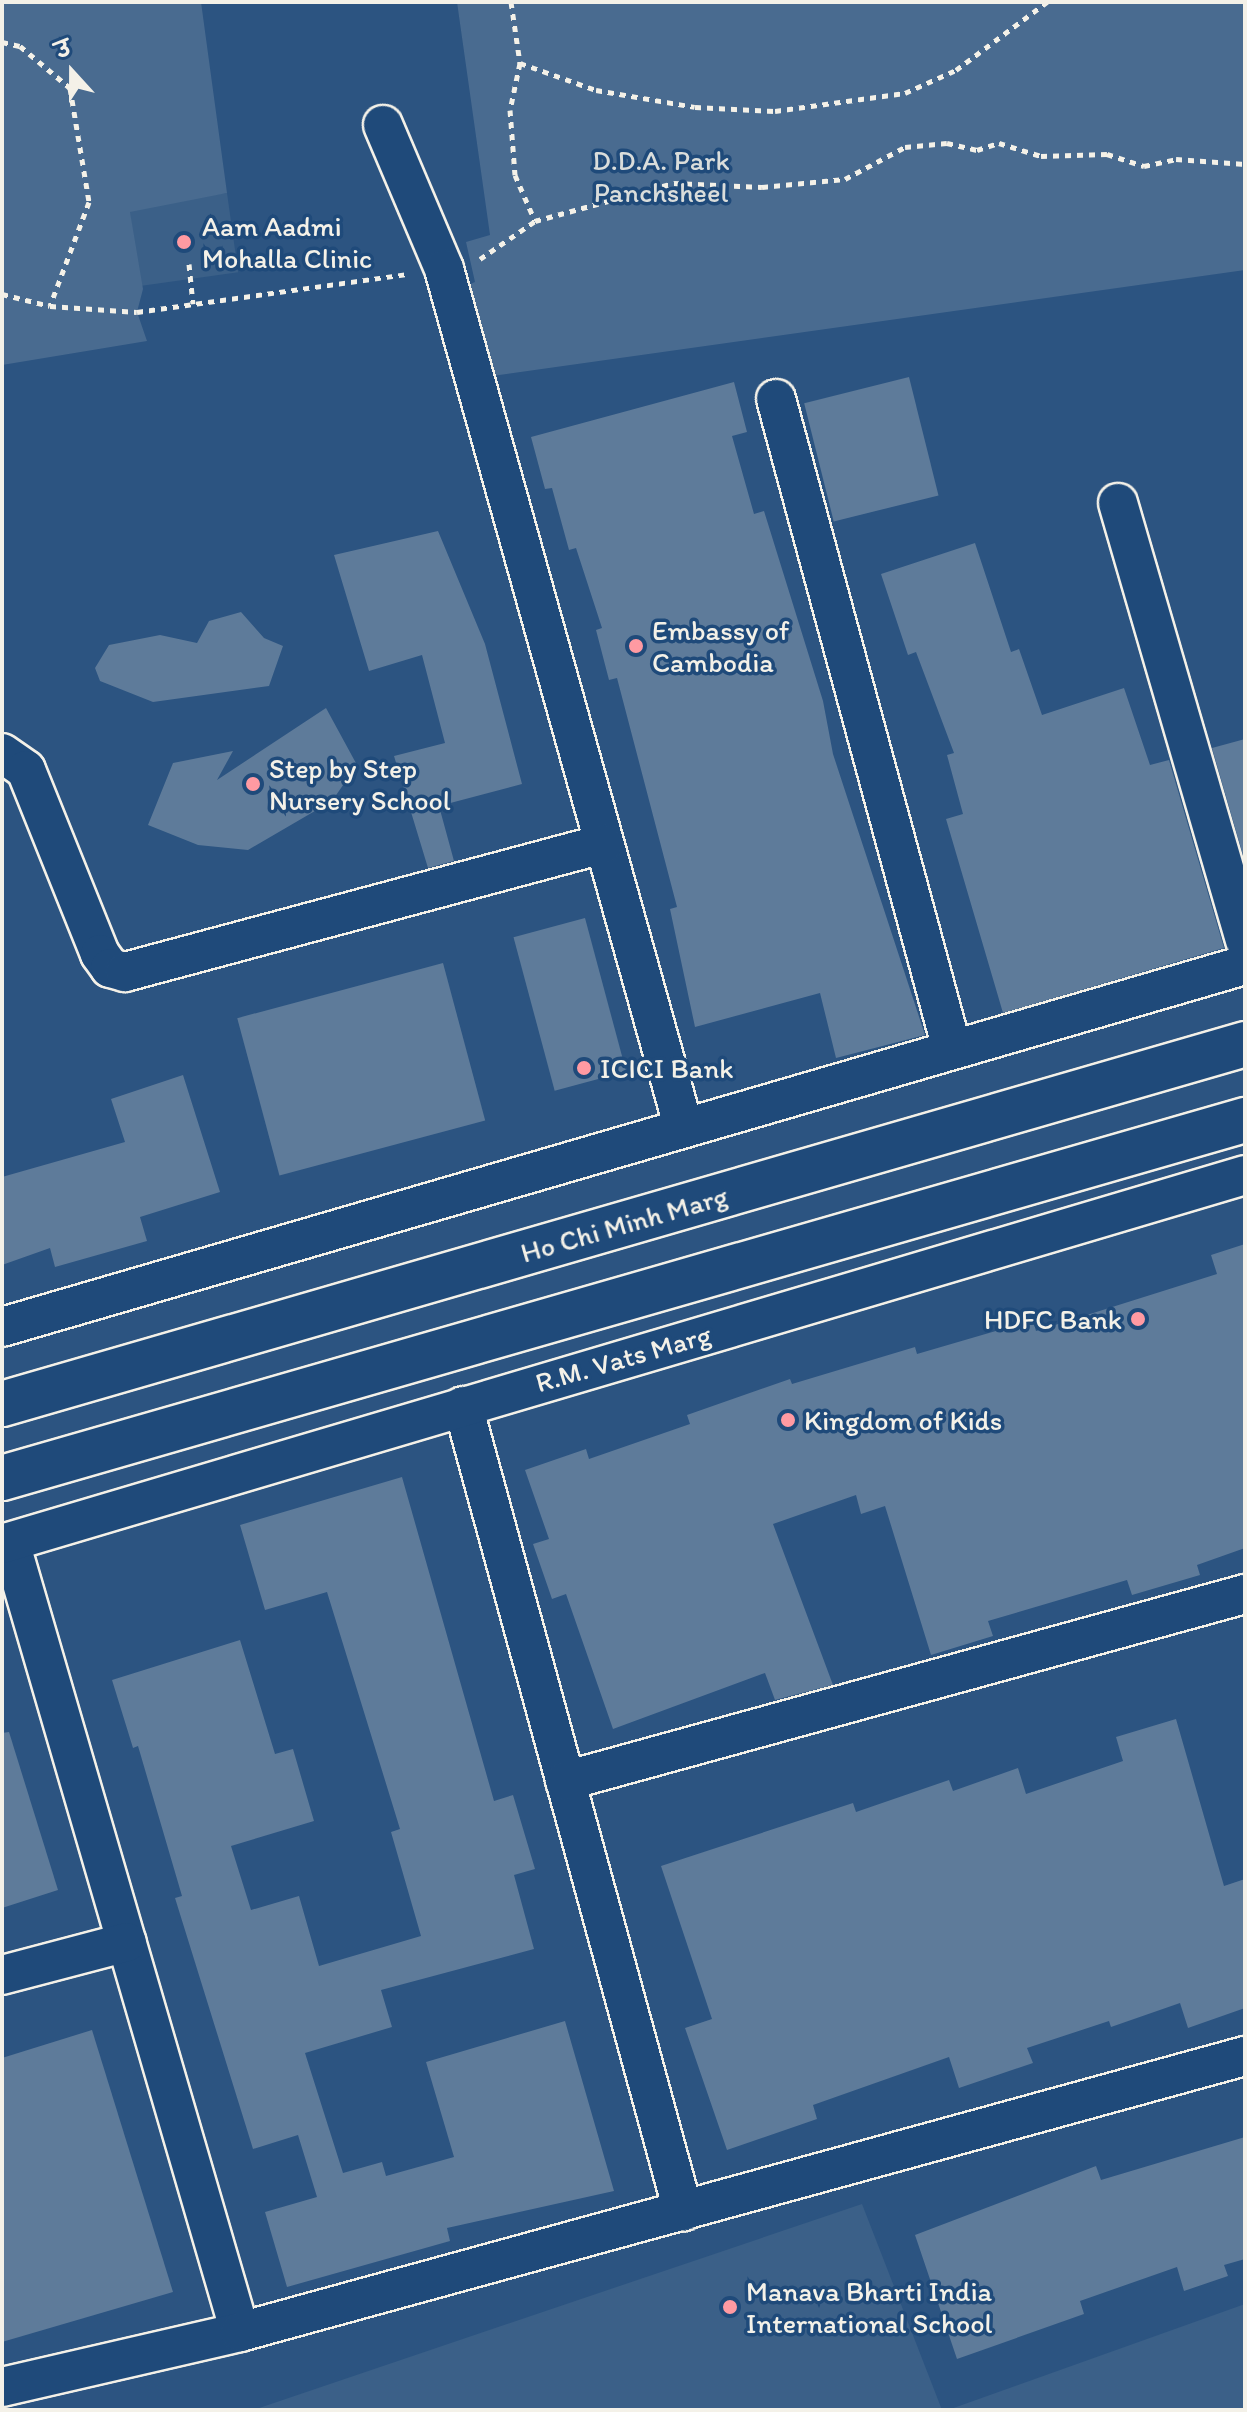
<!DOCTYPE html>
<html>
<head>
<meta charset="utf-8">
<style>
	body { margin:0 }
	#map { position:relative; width:1247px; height:2412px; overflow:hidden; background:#2c5481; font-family:Itim,"Playpen Sans Deva",sans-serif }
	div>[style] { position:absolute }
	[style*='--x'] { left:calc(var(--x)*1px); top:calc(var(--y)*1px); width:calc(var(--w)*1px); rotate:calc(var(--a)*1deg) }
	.built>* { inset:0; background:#3b6088; transform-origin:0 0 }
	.green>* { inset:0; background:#496b90 }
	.building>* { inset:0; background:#5e7b9a; transform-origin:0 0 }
	.path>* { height:5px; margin-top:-2.5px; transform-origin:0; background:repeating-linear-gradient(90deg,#f4f1e8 0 6px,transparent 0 12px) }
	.roads { filter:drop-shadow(2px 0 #f4f1e8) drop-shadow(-2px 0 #f4f1e8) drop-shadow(0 2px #f4f1e8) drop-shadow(0 -2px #f4f1e8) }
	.minor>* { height:38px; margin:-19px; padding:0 19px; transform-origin:19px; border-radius:19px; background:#1f4a7a }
	.major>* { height:44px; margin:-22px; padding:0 22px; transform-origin:22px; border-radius:22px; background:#1f4a7a }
	.dots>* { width:22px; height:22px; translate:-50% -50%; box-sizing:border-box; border:4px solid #1f4a7a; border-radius:50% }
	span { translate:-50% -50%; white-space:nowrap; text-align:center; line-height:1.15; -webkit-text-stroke:7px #1f4a7a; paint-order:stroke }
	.park-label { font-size:28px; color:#dadddb }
	.poi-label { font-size:28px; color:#f4f1e8 }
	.left { translate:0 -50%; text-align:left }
	.right { translate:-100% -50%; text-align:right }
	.street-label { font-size:28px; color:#f4f1e8 }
	.frame { position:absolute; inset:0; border:4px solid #f4f1e8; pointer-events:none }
	.north { position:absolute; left:32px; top:32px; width:80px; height:80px; -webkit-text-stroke:6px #1f4a7a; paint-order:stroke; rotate:339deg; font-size:22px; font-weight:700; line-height:32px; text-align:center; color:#f4f1e8 }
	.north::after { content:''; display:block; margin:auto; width:28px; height:36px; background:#f4f1e8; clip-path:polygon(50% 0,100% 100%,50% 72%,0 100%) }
</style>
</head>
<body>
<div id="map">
	<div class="built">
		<div style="left:227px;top:193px;width:80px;height:99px;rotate:82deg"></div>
		<div style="clip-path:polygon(862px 2204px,942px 2410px,253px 2410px)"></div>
		<div style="clip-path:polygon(1245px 2304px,1245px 2410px,948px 2410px)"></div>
	</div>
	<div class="green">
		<div style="clip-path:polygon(2px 2px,201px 2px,227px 193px,130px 212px,143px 289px,137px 312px,147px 341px,2px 365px)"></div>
		<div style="clip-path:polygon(457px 2px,1245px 2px,1245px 270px,492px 376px,464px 287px,475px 282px,466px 242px,490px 235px)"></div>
	</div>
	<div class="building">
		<div style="left:909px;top:377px;width:122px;height:108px;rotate:76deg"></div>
		<div style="clip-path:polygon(734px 382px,747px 432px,732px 436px,754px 514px,764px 511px,823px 701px,833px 754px,925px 1035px,836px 1058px,820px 993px,695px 1027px,670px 909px,677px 907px,617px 678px,609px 680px,596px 630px,602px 628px,576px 548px,569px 550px,552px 488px,545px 489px,531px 437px)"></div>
		<div style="clip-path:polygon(438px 531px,485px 644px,522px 784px,439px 806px,454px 861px,428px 868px,394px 756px,445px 743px,422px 655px,369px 671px,334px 555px)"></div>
		<div style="clip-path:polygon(975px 543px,1011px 652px,1019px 649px,1042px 715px,1124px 688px,1150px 765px,1169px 760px,1224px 948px,1003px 1013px,946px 819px,963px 814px,947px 755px,954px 753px,916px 652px,908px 655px,881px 574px)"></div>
		<div style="clip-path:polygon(241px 612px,264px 638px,283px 646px,269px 686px,153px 702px,100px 681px,95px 668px,109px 645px,160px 635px,197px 643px,209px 621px)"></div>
		<div style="clip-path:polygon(326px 708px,357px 765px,332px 801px,248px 850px,198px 845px,148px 825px,173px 763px,233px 751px,217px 780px)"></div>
		<div style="clip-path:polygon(1245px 739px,1245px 862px,1212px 748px)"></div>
		<div style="left:585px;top:918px;width:159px;height:74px;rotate:75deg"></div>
		<div style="left:443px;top:963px;width:163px;height:213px;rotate:75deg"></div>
		<div style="clip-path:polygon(183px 1075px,220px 1192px,140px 1217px,147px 1241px,55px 1267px,50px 1248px,2px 1265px,2px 1177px,125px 1142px,111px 1099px)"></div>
		<div style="clip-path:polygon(1245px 1244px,1245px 1548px,1197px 1565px,1200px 1575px,1132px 1595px,1127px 1580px,988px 1621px,993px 1636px,931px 1655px,885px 1506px,861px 1514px,856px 1495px,773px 1524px,833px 1685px,775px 1700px,765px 1673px,613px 1729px,566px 1594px,552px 1599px,533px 1544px,549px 1539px,525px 1470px,586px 1449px,589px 1459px,690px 1424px,687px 1415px,790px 1379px,792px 1384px,915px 1347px,917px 1354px,1033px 1320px,1036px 1331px,1217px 1274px,1211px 1255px)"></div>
		<div style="clip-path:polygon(402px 1477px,494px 1801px,513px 1795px,535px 1869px,514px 1875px,534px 1949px,381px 1990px,392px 2027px,305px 2053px,343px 2173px,382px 2162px,386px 2176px,454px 2157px,426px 2062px,565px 2021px,614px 2191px,447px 2228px,450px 2241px,287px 2287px,265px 2212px,317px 2197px,298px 2135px,253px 2149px,175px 1898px,182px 1896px,138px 1746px,133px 1748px,112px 1680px,240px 1640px,275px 1754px,293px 1749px,314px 1821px,231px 1846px,251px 1910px,299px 1896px,319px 1966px,421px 1936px,391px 1832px,400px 1829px,327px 1592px,265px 1610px,240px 1525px)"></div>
		<div style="clip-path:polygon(1176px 1719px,1224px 1886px,1245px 1879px,1245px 2008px,1188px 2028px,1180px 2003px,1111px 2027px,1109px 2021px,1027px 2048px,1033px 2063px,959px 2088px,949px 2057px,813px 2105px,817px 2119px,727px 2150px,685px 2028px,712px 2019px,661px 1866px,853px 1803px,856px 1812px,949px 1780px,953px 1791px,1018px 1768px,1026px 1794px,1123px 1761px,1116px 1737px)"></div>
		<div style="clip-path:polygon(9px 1732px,58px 1890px,2px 1908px,2px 1733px)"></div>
		<div style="clip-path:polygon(92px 2030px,173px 2292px,2px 2342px,2px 2058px)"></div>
		<div style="clip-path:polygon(1245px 2137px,1245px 2259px,1224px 2265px,1228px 2276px,1184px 2291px,1177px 2267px,1080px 2301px,1084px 2314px,957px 2359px,915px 2235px,1096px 2166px,1101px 2180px)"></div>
	</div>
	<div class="path">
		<div style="--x:511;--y:2;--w:62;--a:81.6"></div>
		<div style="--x:520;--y:63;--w:48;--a:102"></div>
		<div style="--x:510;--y:110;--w:65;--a:85.6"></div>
		<div style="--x:515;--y:175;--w:50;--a:66.5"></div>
		<div style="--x:2;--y:42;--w:18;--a:13"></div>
		<div style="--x:20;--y:46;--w:65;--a:40"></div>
		<div style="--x:70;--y:88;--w:116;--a:80.5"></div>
		<div style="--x:89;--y:202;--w:111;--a:110.6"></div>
		<div style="--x:520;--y:63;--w:81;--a:19.6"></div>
		<div style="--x:596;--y:90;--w:100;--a:9.7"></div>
		<div style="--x:695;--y:107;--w:80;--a:2.9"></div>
		<div style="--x:775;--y:111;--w:131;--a:-7.9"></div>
		<div style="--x:905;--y:93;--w:56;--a:-24.3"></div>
		<div style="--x:956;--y:70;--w:114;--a:-36.8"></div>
		<div style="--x:480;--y:259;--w:67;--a:-34.6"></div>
		<div style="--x:535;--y:221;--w:144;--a:-15.3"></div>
		<div style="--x:674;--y:183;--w:88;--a:2.6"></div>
		<div style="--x:762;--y:187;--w:83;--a:-5.5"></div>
		<div style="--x:845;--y:179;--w:68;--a:-28.1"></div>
		<div style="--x:905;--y:147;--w:42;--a:-5.4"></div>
		<div style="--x:947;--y:143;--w:31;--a:13"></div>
		<div style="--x:977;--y:150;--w:23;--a:-18"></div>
		<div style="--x:999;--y:143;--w:44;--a:17.2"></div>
		<div style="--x:1041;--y:156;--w:66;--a:-1.7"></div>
		<div style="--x:1107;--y:154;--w:39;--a:18"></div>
		<div style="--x:1144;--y:166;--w:33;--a:-12"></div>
		<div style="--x:1176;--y:159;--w:69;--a:4.1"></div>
		<div style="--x:189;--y:264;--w:40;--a:84.3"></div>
		<div style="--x:2;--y:294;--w:49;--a:14"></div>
		<div style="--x:50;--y:306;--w:87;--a:3.9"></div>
		<div style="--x:137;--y:312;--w:274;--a:-8"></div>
	</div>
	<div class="roads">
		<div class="minor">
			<div style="--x:383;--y:125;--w:156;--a:67"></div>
			<div style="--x:444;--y:269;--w:889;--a:74.4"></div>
			<div style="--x:776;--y:399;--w:673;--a:74.85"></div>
			<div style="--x:1118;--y:503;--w:456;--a:73.8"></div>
			<div style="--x:2;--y:753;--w:29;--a:35"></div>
			<div style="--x:26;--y:770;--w:198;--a:68.1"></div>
			<div style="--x:100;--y:954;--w:17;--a:54"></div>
			<div style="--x:110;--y:968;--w:16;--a:15"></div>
			<div style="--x:125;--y:972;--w:495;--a:-15"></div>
			<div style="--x:2;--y:1327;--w:1295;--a:-16.24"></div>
			<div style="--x:463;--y:1406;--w:835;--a:74.71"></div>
			<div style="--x:10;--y:1542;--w:823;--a:73.77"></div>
			<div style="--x:2;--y:1544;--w:1297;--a:-16.53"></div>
			<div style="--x:565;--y:1781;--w:705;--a:-15.38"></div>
			<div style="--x:2;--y:1975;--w:129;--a:-14.8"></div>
			<div style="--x:2;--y:2387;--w:244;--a:-13"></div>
			<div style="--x:240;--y:2332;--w:1042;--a:-15.36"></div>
		</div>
		<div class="major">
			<div style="--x:2;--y:1404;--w:1294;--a:-16.15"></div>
			<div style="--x:2;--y:1478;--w:1294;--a:-16.07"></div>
		</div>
	</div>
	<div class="dots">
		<div style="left:184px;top:242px;background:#ff9aa2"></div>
		<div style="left:636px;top:646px;background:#ff9aa2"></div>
		<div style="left:253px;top:784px;background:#ff9aa2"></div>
		<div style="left:584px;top:1068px;background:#ff9aa2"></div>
		<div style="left:1138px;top:1319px;background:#ff9aa2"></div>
		<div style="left:788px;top:1420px;background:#ff9aa2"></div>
		<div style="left:730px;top:2307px;background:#ff9aa2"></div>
	</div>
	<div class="park-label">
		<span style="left:661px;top:176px">D.D.A. Park<br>Panchsheel</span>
	</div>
	<div class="poi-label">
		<span class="left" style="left:202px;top:242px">Aam Aadmi<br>Mohalla Clinic</span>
		<span class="left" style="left:652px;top:646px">Embassy of<br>Cambodia</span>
		<span class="left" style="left:269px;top:784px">Step by Step<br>Nursery School</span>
		<span class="left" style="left:600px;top:1068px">ICICI Bank</span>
		<span class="right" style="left:1122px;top:1319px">HDFC Bank</span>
		<span class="left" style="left:804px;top:1420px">Kingdom of Kids</span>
		<span class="left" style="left:746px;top:2307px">Manava Bharti India<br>International School</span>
	</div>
	<div class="street-label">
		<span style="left:624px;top:1224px;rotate:-16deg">Ho Chi Minh Marg</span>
		<span style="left:623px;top:1358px;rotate:-16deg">R.M. Vats Marg</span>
	</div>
	<div class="frame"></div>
	<div class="north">उ</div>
</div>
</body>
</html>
